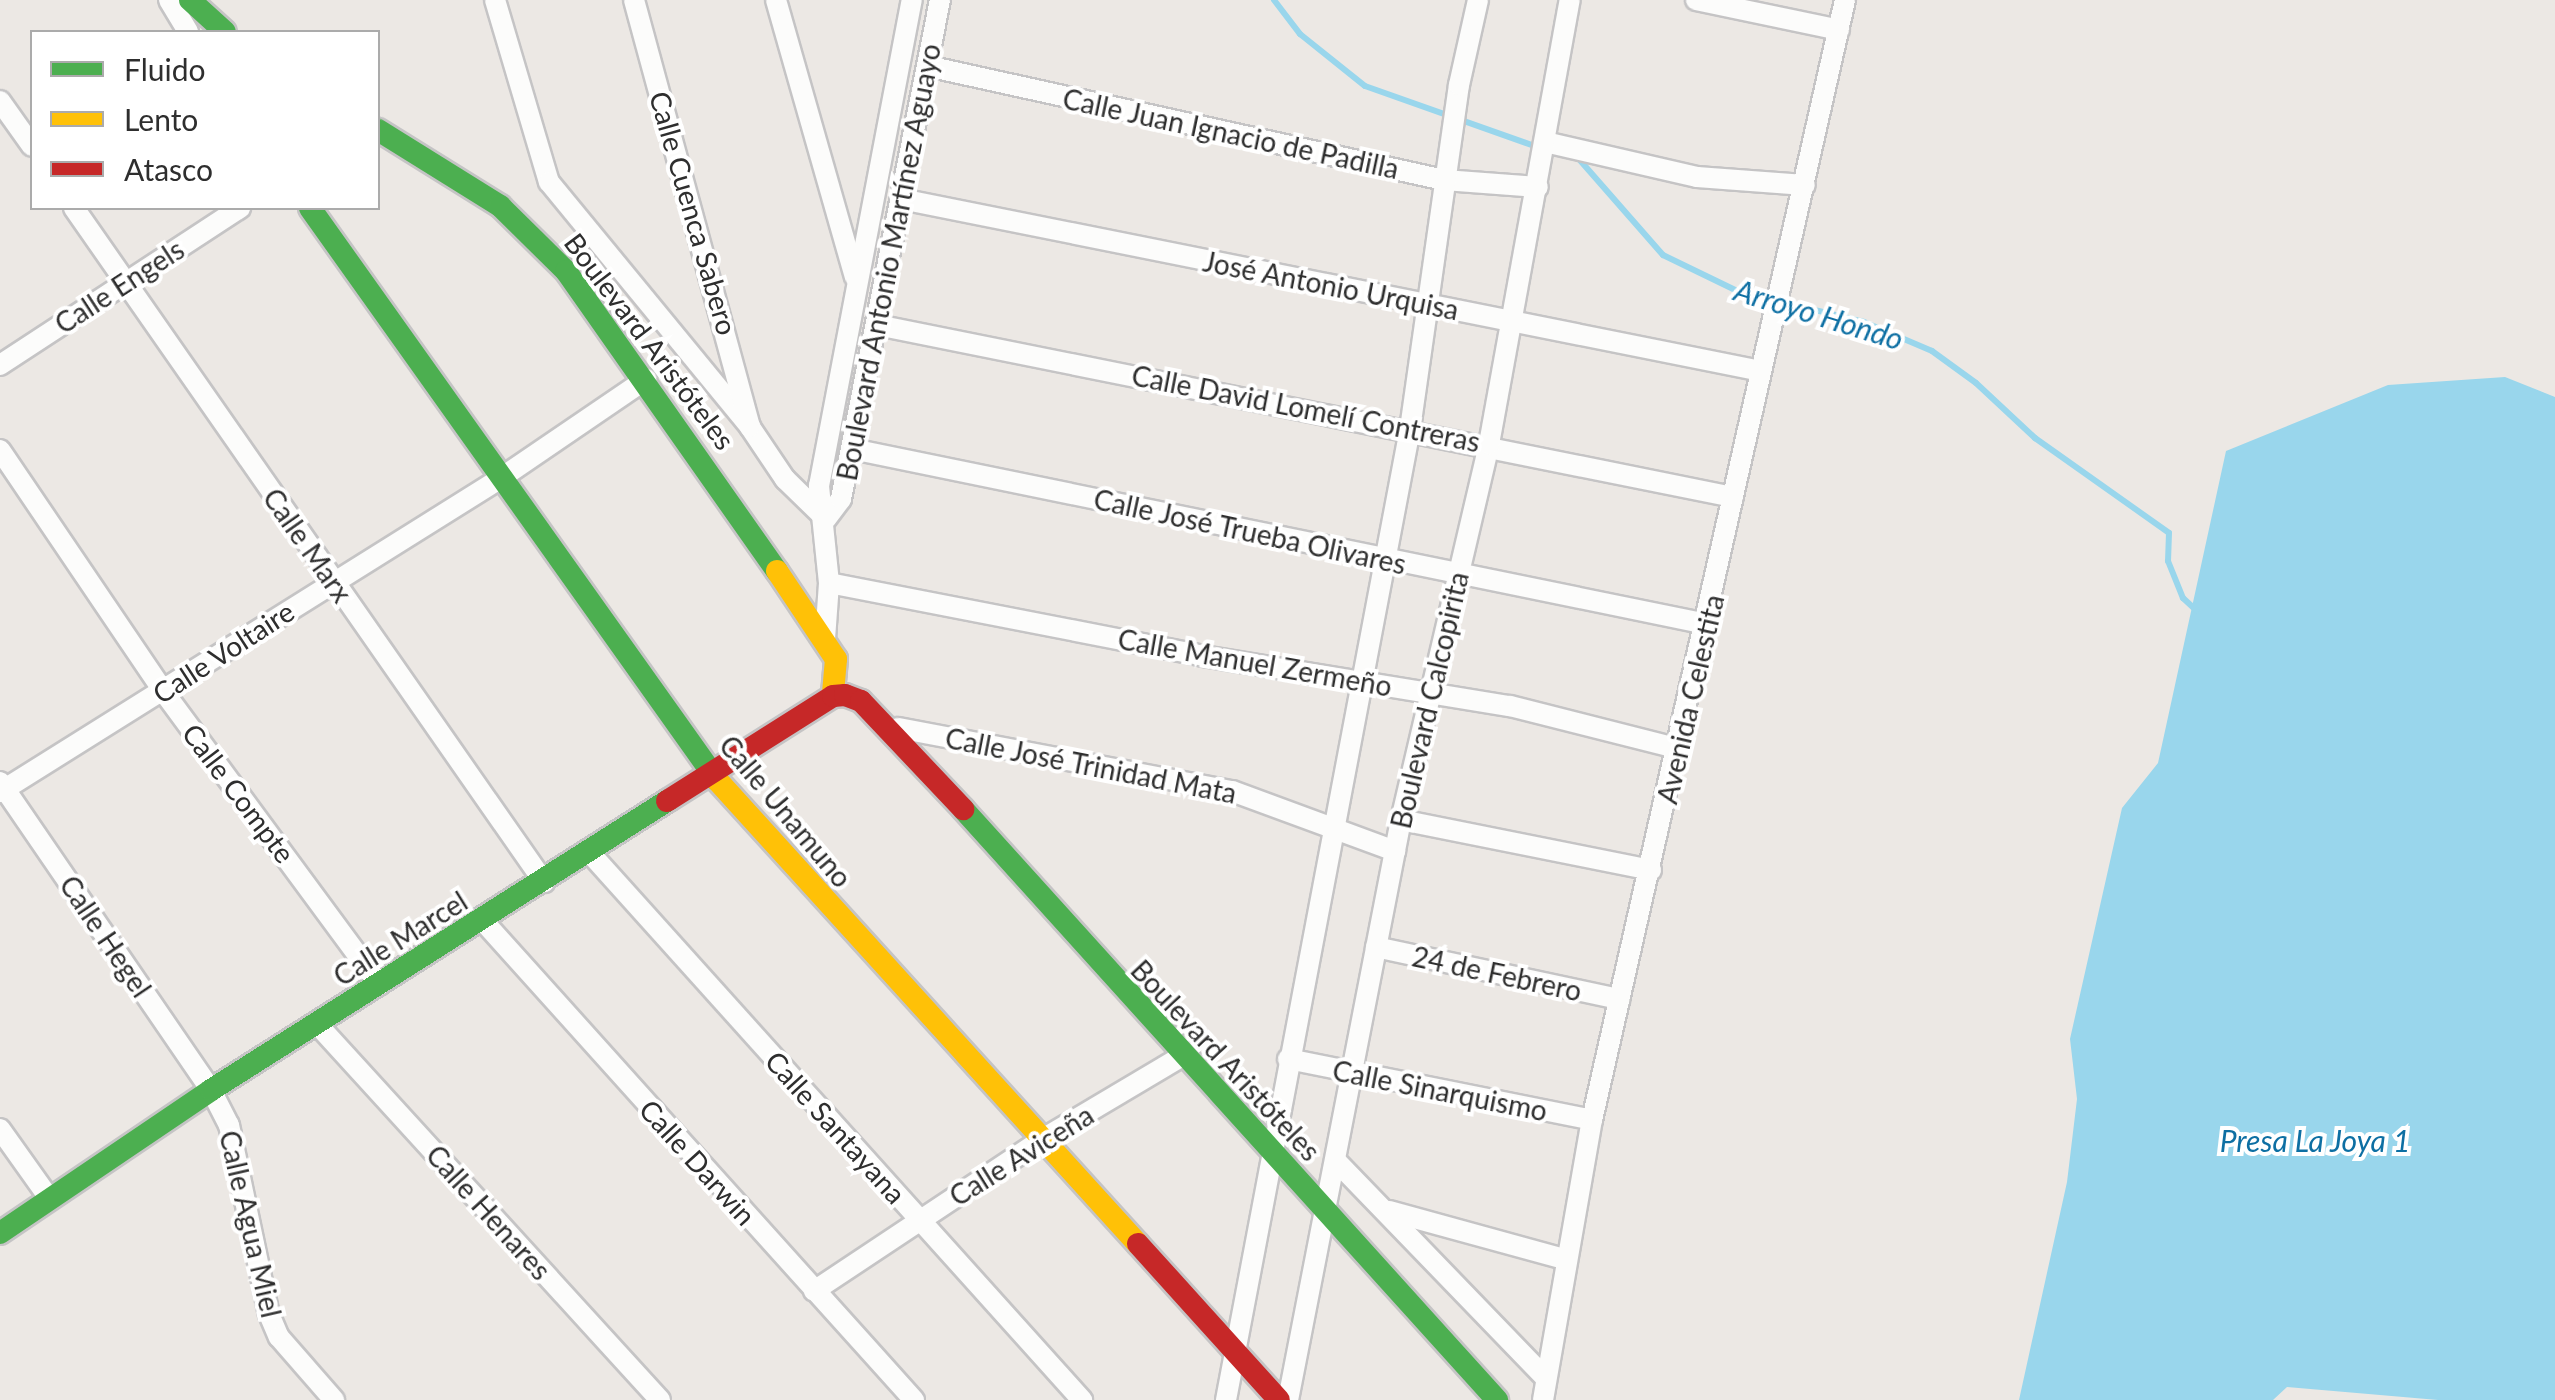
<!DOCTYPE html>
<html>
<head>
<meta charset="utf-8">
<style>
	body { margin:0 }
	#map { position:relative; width:2555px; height:1400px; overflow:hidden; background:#ece8e4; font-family:Lato,sans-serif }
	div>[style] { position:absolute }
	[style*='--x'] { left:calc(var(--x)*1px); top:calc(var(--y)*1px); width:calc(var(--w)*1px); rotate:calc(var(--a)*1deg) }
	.water>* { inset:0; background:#99d6ec }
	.stream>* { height:6px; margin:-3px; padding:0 3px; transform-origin:3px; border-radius:3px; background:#99d6ec }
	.roads { filter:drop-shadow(2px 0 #c5c4c5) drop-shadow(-2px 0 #c5c4c5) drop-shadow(0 2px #c5c4c5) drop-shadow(0 -2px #c5c4c5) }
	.street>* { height:20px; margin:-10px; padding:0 10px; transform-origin:10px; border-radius:10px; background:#fcfcfb }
	.fast>* { height:22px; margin:-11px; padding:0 11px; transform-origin:11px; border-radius:11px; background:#4caf50 }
	.slow>* { height:22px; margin:-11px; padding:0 11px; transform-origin:11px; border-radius:11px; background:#ffc107 }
	.jam>* { height:22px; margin:-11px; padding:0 11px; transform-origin:11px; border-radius:11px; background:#c62828 }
	span { translate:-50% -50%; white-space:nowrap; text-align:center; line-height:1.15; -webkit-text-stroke:8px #fff; paint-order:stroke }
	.street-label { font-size:28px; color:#2e2e2e }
	.water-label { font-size:30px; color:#0d6fa3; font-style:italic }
	.legend { position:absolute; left:30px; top:30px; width:350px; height:180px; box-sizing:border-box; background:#fff; border:2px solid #ababab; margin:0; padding:12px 18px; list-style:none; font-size:30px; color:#2e2e2e }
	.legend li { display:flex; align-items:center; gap:20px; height:50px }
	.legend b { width:50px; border:2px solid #ababab }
</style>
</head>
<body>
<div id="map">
	<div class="water">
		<div style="clip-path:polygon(2505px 377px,2555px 397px,2555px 1400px,2438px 1400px,2287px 1387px,2273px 1400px,2019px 1400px,2067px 1182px,2077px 1099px,2070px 1039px,2122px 808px,2158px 763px,2226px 451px,2388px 385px)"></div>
	</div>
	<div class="stream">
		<div style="--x:1274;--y:0;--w:43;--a:52.6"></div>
		<div style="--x:1300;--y:34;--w:83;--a:38.7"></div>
		<div style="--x:1365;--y:86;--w:182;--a:19.5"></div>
		<div style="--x:1578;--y:158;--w:129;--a:48.8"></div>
		<div style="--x:1663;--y:255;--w:82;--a:25.9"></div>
		<div style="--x:1737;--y:291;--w:131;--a:13.7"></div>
		<div style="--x:1864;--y:322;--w:74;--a:23.1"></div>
		<div style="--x:1932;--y:351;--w:54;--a:36"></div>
		<div style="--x:1976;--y:383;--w:81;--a:43"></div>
		<div style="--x:2035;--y:438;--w:164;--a:35.3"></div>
		<div style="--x:2169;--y:533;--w:28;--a:92"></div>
		<div style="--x:2168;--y:561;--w:40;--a:68"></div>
		<div style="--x:2183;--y:598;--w:18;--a:43"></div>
	</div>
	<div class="roads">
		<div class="street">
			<div style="--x:169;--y:0;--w:37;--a:59"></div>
			<div style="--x:495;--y:0;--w:190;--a:73.5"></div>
			<div style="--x:549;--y:182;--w:317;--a:50.6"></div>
			<div style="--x:750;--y:427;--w:63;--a:56.1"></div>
			<div style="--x:785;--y:479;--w:56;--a:44.3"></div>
			<div style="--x:634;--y:0;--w:442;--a:74.8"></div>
			<div style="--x:776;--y:0;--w:288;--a:74.1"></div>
			<div style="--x:1696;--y:0;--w:146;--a:11.8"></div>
			<div style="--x:927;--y:66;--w:529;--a:12.43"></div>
			<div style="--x:1444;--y:180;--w:94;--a:4.3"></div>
			<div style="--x:0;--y:101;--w:55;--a:54.6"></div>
			<div style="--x:1545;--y:142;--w:156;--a:13"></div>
			<div style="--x:1697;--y:177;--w:108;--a:4.2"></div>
			<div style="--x:901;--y:199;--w:877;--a:11.31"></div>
			<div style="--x:74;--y:208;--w:822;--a:55.11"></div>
			<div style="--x:877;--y:325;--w:873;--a:11.36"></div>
			<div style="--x:0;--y:365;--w:287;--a:-33.2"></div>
			<div style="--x:852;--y:449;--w:873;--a:11.57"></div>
			<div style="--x:0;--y:450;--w:291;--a:55.9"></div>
			<div style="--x:163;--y:691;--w:365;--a:53.6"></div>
			<div style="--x:826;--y:519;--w:25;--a:-53"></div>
			<div style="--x:841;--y:499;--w:509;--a:-78.78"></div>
			<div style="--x:829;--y:583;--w:381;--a:11"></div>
			<div style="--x:1203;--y:656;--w:311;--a:9.3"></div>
			<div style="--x:1510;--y:706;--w:175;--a:14.2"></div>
			<div style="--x:825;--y:639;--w:56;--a:-85.9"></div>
			<div style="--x:829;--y:583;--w:98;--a:-95.9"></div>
			<div style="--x:819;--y:486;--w:495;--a:-79.2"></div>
			<div style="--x:898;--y:728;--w:340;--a:10.7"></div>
			<div style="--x:1232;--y:791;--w:174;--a:20.2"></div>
			<div style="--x:0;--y:782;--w:373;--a:55.6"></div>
			<div style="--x:211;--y:1090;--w:39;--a:63"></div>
			<div style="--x:229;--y:1125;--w:193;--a:78.1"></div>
			<div style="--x:269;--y:1314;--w:25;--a:67"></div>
			<div style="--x:279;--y:1337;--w:84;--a:48.9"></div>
			<div style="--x:0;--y:792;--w:591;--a:-32.08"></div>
			<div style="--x:501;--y:478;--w:176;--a:-34.3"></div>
			<div style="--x:1401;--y:820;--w:255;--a:11.3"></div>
			<div style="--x:590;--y:853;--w:736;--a:48.03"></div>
			<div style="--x:484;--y:922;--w:643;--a:48.03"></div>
			<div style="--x:1376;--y:947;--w:249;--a:12.1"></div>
			<div style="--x:317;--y:1024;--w:509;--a:47.63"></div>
			<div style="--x:1288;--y:1059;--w:310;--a:11.3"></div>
			<div style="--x:0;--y:1129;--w:85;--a:54.6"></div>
			<div style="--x:1337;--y:1162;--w:298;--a:46"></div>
			<div style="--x:1389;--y:1211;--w:182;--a:15.3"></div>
			<div style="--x:814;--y:1291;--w:273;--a:-33.6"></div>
			<div style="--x:1041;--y:1140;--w:163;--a:-30.7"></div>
			<div style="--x:1226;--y:1400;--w:988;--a:-79.27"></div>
			<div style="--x:1410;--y:429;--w:347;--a:-81.9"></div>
			<div style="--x:1459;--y:85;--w:87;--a:-77.4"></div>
			<div style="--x:1288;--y:1400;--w:591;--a:-78.98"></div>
			<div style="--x:1401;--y:820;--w:386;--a:-76.8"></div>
			<div style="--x:1489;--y:444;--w:451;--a:-79.7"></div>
			<div style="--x:1543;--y:1400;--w:284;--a:-80.1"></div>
			<div style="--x:1592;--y:1120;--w:1148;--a:-77.27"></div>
		</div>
		<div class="fast">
			<div style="--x:190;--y:0;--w:47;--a:42.4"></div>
			<div style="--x:378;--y:130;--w:144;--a:31.9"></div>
			<div style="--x:500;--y:206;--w:93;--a:44.6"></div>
			<div style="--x:566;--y:271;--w:367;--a:54.9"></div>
			<div style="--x:310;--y:208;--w:702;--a:54.57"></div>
			<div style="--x:963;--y:809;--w:797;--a:47.9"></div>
			<div style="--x:0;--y:1233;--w:255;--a:-34.1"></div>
			<div style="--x:211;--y:1090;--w:540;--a:-32.37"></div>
		</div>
		<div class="slow">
			<div style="--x:777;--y:571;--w:106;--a:56.2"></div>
			<div style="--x:836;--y:659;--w:37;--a:95"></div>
			<div style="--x:717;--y:780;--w:627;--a:47.78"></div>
		</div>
		<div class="jam">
			<div style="--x:667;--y:801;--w:196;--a:-32.3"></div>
			<div style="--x:833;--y:696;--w:12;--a:-5"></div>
			<div style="--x:845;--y:695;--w:17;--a:21"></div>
			<div style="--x:861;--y:701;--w:149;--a:46.6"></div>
			<div style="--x:1138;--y:1244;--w:210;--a:47.9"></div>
		</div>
	</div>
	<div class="street-label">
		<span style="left:1231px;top:133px;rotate:12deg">Calle Juan Ignacio de Padilla</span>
		<span style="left:694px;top:213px;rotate:74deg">Calle Cuenca Sabero</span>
		<span style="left:888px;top:262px;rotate:-79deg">Boulevard Antonio Martínez Aguayo</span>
		<span style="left:1331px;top:285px;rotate:11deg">José Antonio Urquisa</span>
		<span style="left:119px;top:286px;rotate:-33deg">Calle Engels</span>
		<span style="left:650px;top:341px;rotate:53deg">Boulevard Aristóteles</span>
		<span style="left:1306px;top:408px;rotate:11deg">Calle David Lomelí Contreras</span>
		<span style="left:1250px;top:531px;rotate:12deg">Calle José Trueba Olivares</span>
		<span style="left:308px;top:545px;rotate:55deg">Calle Marx</span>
		<span style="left:223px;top:652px;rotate:-33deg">Calle Voltaire</span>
		<span style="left:1255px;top:662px;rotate:10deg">Calle Manuel Zermeño</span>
		<span style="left:1690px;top:699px;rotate:-77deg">Avenida Celestita</span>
		<span style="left:1429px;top:700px;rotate:-77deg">Boulevard Calcopirita</span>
		<span style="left:1091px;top:765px;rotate:11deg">Calle José Trinidad Mata</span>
		<span style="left:239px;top:793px;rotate:53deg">Calle Compte</span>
		<span style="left:786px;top:811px;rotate:50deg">Calle Unamuno</span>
		<span style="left:106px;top:936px;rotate:56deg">Calle Hegel</span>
		<span style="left:400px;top:938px;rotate:-32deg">Calle Marcel</span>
		<span style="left:1497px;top:973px;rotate:12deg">24 de Febrero</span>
		<span style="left:1226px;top:1060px;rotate:47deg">Boulevard Aristóteles</span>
		<span style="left:1440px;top:1090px;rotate:11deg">Calle Sinarquismo</span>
		<span style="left:836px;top:1127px;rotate:48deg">Calle Santayana</span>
		<span style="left:1021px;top:1155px;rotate:-32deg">Calle Aviceña</span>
		<span style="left:698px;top:1162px;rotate:48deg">Calle Darwin</span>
		<span style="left:489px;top:1212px;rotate:48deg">Calle Henares</span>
		<span style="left:251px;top:1224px;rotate:77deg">Calle Agua Miel</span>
	</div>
	<div class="water-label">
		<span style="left:1819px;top:314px;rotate:17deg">Arroyo Hondo</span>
		<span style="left:2315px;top:1140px">Presa La Joya 1</span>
	</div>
	<ul class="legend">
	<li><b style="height:12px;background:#4caf50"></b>Fluido</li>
	<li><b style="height:12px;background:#ffc107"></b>Lento</li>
	<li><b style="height:12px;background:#c62828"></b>Atasco</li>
	</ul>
</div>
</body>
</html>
